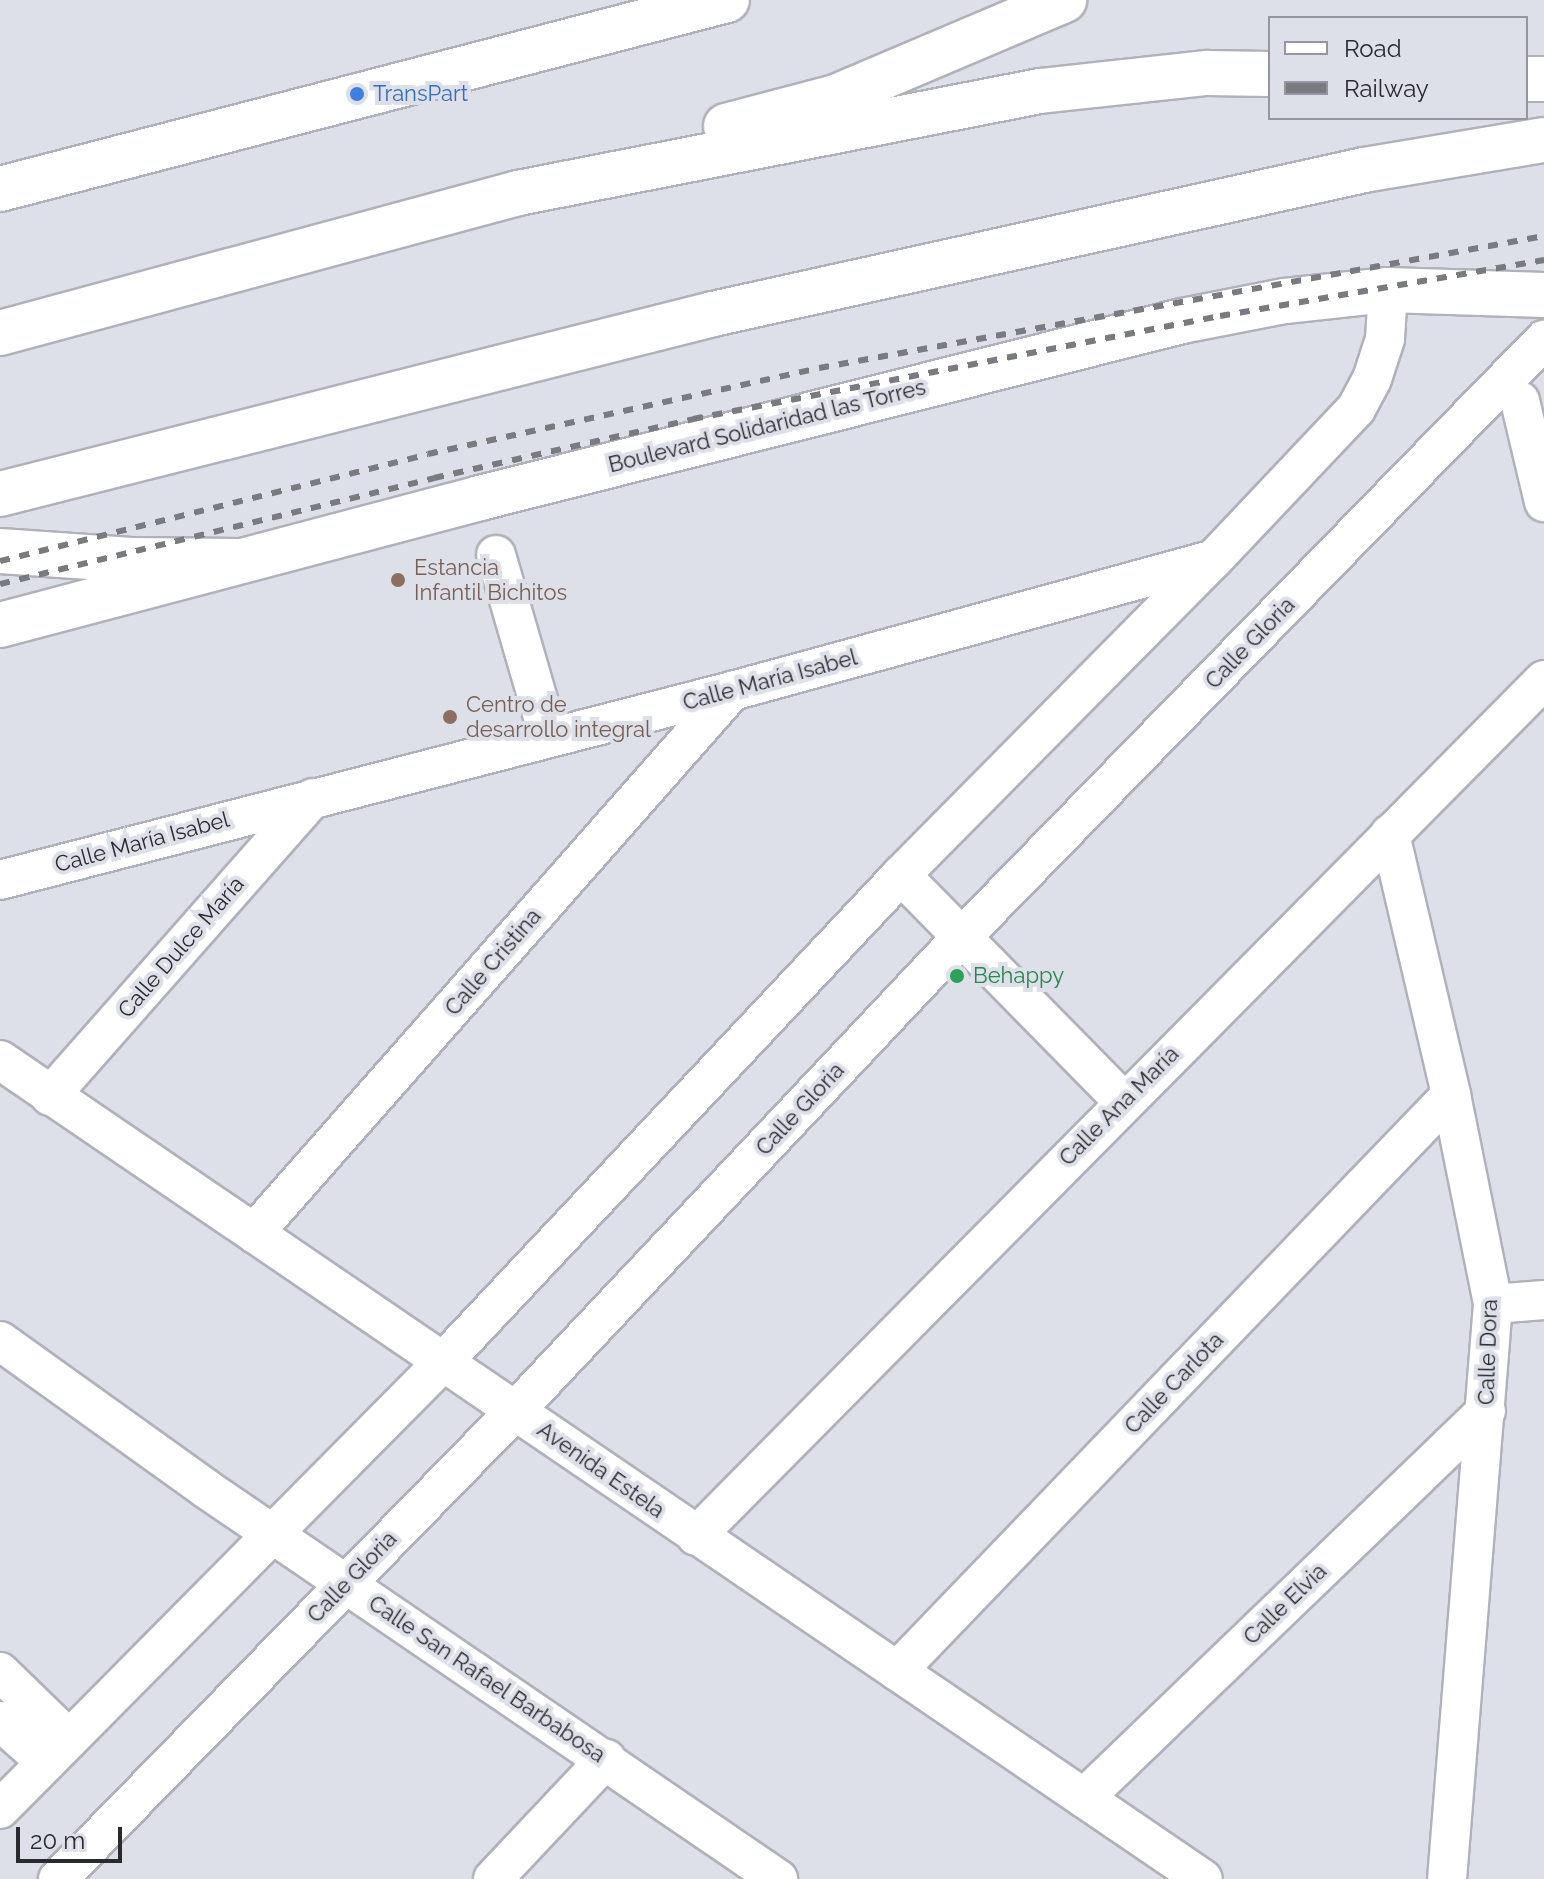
<!DOCTYPE html>
<html>
<head>
<meta charset="utf-8">
<style>
	body { margin:0 }
	#map { position:relative; width:1544px; height:1879px; overflow:hidden; background:#dee0e9; font-family:Raleway,sans-serif }
	div>[style] { position:absolute }
	[style*='--x'] { left:calc(var(--x)*1px); top:calc(var(--y)*1px); width:calc(var(--w)*1px); rotate:calc(var(--a)*1deg) }
	.roads { filter:drop-shadow(2px 0 #b0b1ba) drop-shadow(-2px 0 #b0b1ba) drop-shadow(0 2px #b0b1ba) drop-shadow(0 -2px #b0b1ba) }
	.street>* { height:38px; margin:-19px; padding:0 19px; transform-origin:19px; border-radius:19px; background:#fff }
	.secondary>* { height:44px; margin:-22px; padding:0 22px; transform-origin:22px; border-radius:22px; background:#fff }
	.highway>* { height:44px; margin:-22px; padding:0 22px; transform-origin:22px; border-radius:22px; background:#fff }
	.rail>* { height:6px; margin-top:-3px; transform-origin:0; background:repeating-linear-gradient(90deg,#797b81 0 10px,transparent 0 20px) }
	.dots>* { width:22px; height:22px; translate:-50% -50%; box-sizing:border-box; border:4px solid #dee0e9; border-radius:50% }
	span { translate:-50% -50%; white-space:nowrap; text-align:center; line-height:1.15; -webkit-text-stroke:8px #dee0e9; paint-order:stroke }
	.shop-label { font-size:22px; color:#366cbe }
	.left { translate:0 -50%; text-align:left }
	.street-label { font-size:22px; color:#292a2d }
	.education-label { font-size:22px; color:#785e54 }
	.leisure-label { font-size:22px; color:#27864d }
	.legend { position:absolute; left:1268px; top:16px; width:260px; height:104px; box-sizing:border-box; background:#dee0e9; border:2px solid #96979e; margin:0; padding:10px 14px; list-style:none; font-size:24px; color:#292a2d }
	.legend li { display:flex; align-items:center; gap:16px; height:40px }
	.legend b { width:40px; border:2px solid #96979e }
	.scale { position:absolute; left:16px; top:1827px; width:106px; height:36px; box-sizing:border-box; border:4px solid #292a2d; border-top:0; padding-left:10px; font-size:24px; line-height:28px; white-space:nowrap; color:#292a2d; -webkit-text-stroke:6px #dee0e9; paint-order:stroke }
</style>
</head>
<body>
<div id="map">
	<div class="roads">
		<div class="street">
			<div style="--x:1520;--y:401;--w:104;--a:76.6"></div>
			<div style="--x:496;--y:555;--w:190;--a:73.8"></div>
			<div style="--x:1390;--y:834;--w:268;--a:76.8"></div>
			<div style="--x:1451;--y:1095;--w:213;--a:78.6"></div>
			<div style="--x:1493;--y:1304;--w:577;--a:94.57"></div>
			<div style="--x:901;--y:875;--w:317;--a:45.5"></div>
			<div style="--x:0;--y:880;--w:756;--a:-14.48"></div>
			<div style="--x:732;--y:691;--w:498;--a:-15.3"></div>
			<div style="--x:0;--y:1060;--w:1455;--a:34.25"></div>
			<div style="--x:50;--y:1096;--w:397;--a:-48.6"></div>
			<div style="--x:254;--y:1233;--w:723;--a:-48.59"></div>
			<div style="--x:1493;--y:1304;--w:51;--a:-4.5"></div>
			<div style="--x:0;--y:1341;--w:252;--a:35.6"></div>
			<div style="--x:205;--y:1488;--w:694;--a:34.31"></div>
			<div style="--x:696;--y:1536;--w:1205;--a:-45.27"></div>
			<div style="--x:897;--y:1671;--w:799;--a:-46.12"></div>
			<div style="--x:0;--y:1672;--w:96;--a:44.2"></div>
			<div style="--x:0;--y:1721;--w:62;--a:41.7"></div>
			<div style="--x:1084;--y:1798;--w:558;--a:-43.91"></div>
			<div style="--x:0;--y:1809;--w:628;--a:-45.26"></div>
			<div style="--x:442;--y:1363;--w:670;--a:-46.75"></div>
			<div style="--x:901;--y:875;--w:443;--a:-45.3"></div>
			<div style="--x:1213;--y:560;--w:208;--a:-46.6"></div>
			<div style="--x:1356;--y:409;--w:34;--a:-62"></div>
			<div style="--x:1372;--y:379;--w:42;--a:-72"></div>
			<div style="--x:1385;--y:339;--w:49;--a:-86.5"></div>
			<div style="--x:58;--y:1879;--w:654;--a:-45.68"></div>
			<div style="--x:515;--y:1411;--w:649;--a:-46.69"></div>
			<div style="--x:960;--y:939;--w:837;--a:-45.73"></div>
			<div style="--x:493;--y:1879;--w:165;--a:-46.7"></div>
		</div>
		<div class="secondary">
			<div style="--x:0;--y:189;--w:751;--a:-14.57"></div>
			<div style="--x:0;--y:625;--w:497;--a:-14.8"></div>
			<div style="--x:480;--y:498;--w:724;--a:-14.15"></div>
			<div style="--x:1182;--y:321;--w:105;--a:-11"></div>
			<div style="--x:1285;--y:301;--w:104;--a:-6.1"></div>
			<div style="--x:1388;--y:290;--w:156;--a:1.8"></div>
		</div>
		<div class="highway">
			<div style="--x:1526;--y:79;--w:18;--a:0"></div>
			<div style="--x:726;--y:126;--w:114;--a:-14.8"></div>
			<div style="--x:836;--y:97;--w:248;--a:-23"></div>
			<div style="--x:0;--y:333;--w:537;--a:-15.12"></div>
			<div style="--x:518;--y:193;--w:532;--a:-11.06"></div>
			<div style="--x:1040;--y:91;--w:168;--a:-6.2"></div>
			<div style="--x:1207;--y:73;--w:63;--a:0.9"></div>
			<div style="--x:0;--y:494;--w:735;--a:-14.17"></div>
			<div style="--x:713;--y:314;--w:667;--a:-12.47"></div>
			<div style="--x:1364;--y:170;--w:182;--a:-9.5"></div>
			<div style="--x:0;--y:551;--w:131;--a:3.9"></div>
			<div style="--x:131;--y:560;--w:108;--a:0.5"></div>
		</div>
	</div>
	<div class="rail">
		<div style="--x:0;--y:561;--w:441;--a:-14"></div>
		<div style="--x:428;--y:454;--w:400;--a:-12.4"></div>
		<div style="--x:819;--y:368;--w:737;--a:-10.32"></div>
		<div style="--x:0;--y:584;--w:447;--a:-13.7"></div>
		<div style="--x:434;--y:478;--w:266;--a:-12.8"></div>
		<div style="--x:693;--y:419;--w:537;--a:-11.06"></div>
		<div style="--x:1220;--y:316;--w:329;--a:-9.8"></div>
	</div>
	<div class="dots">
		<div style="left:357px;top:94px;background:#3f7fe0"></div>
		<div style="left:398px;top:580px;background:#8d6e63"></div>
		<div style="left:450px;top:717px;background:#8d6e63"></div>
		<div style="left:957px;top:976px;background:#2e9e5b"></div>
	</div>
	<div class="shop-label">
		<span class="left" style="left:373px;top:94px">TransPart</span>
	</div>
	<div class="street-label">
		<span style="left:767px;top:426px;rotate:-14deg">Boulevard Solidaridad las Torres</span>
		<span style="left:1250px;top:643px;rotate:-46deg">Calle Gloria</span>
		<span style="left:770px;top:680px;rotate:-15deg">Calle María Isabel</span>
		<span style="left:142px;top:842px;rotate:-15deg">Calle María Isabel</span>
		<span style="left:181px;top:947px;rotate:-49deg">Calle Dulce María</span>
		<span style="left:493px;top:962px;rotate:-49deg">Calle Cristina</span>
		<span style="left:1119px;top:1106px;rotate:-45deg">Calle Ana María</span>
		<span style="left:800px;top:1109px;rotate:-47deg">Calle Gloria</span>
		<span style="left:1488px;top:1352px;rotate:-88deg">Calle Dora</span>
		<span style="left:1174px;top:1383px;rotate:-46deg">Calle Carlota</span>
		<span style="left:601px;top:1470px;rotate:35deg">Avenida Estela</span>
		<span style="left:352px;top:1577px;rotate:-46deg">Calle Gloria</span>
		<span style="left:1285px;top:1604px;rotate:-44deg">Calle Elvia</span>
		<span style="left:487px;top:1679px;rotate:34deg">Calle San Rafael Barbabosa</span>
	</div>
	<div class="education-label">
		<span class="left" style="left:414px;top:580px">Estancia<br>Infantil Bichitos</span>
		<span class="left" style="left:466px;top:717px">Centro de<br>desarrollo integral</span>
	</div>
	<div class="leisure-label">
		<span class="left" style="left:973px;top:976px">Behappy</span>
	</div>
	<ul class="legend">
	<li><b style="height:10px;background:#fff"></b>Road</li>
	<li><b style="height:10px;background:#797b81"></b>Railway</li>
	</ul>
	<div class="scale">20 m</div>
</div>
</body>
</html>
